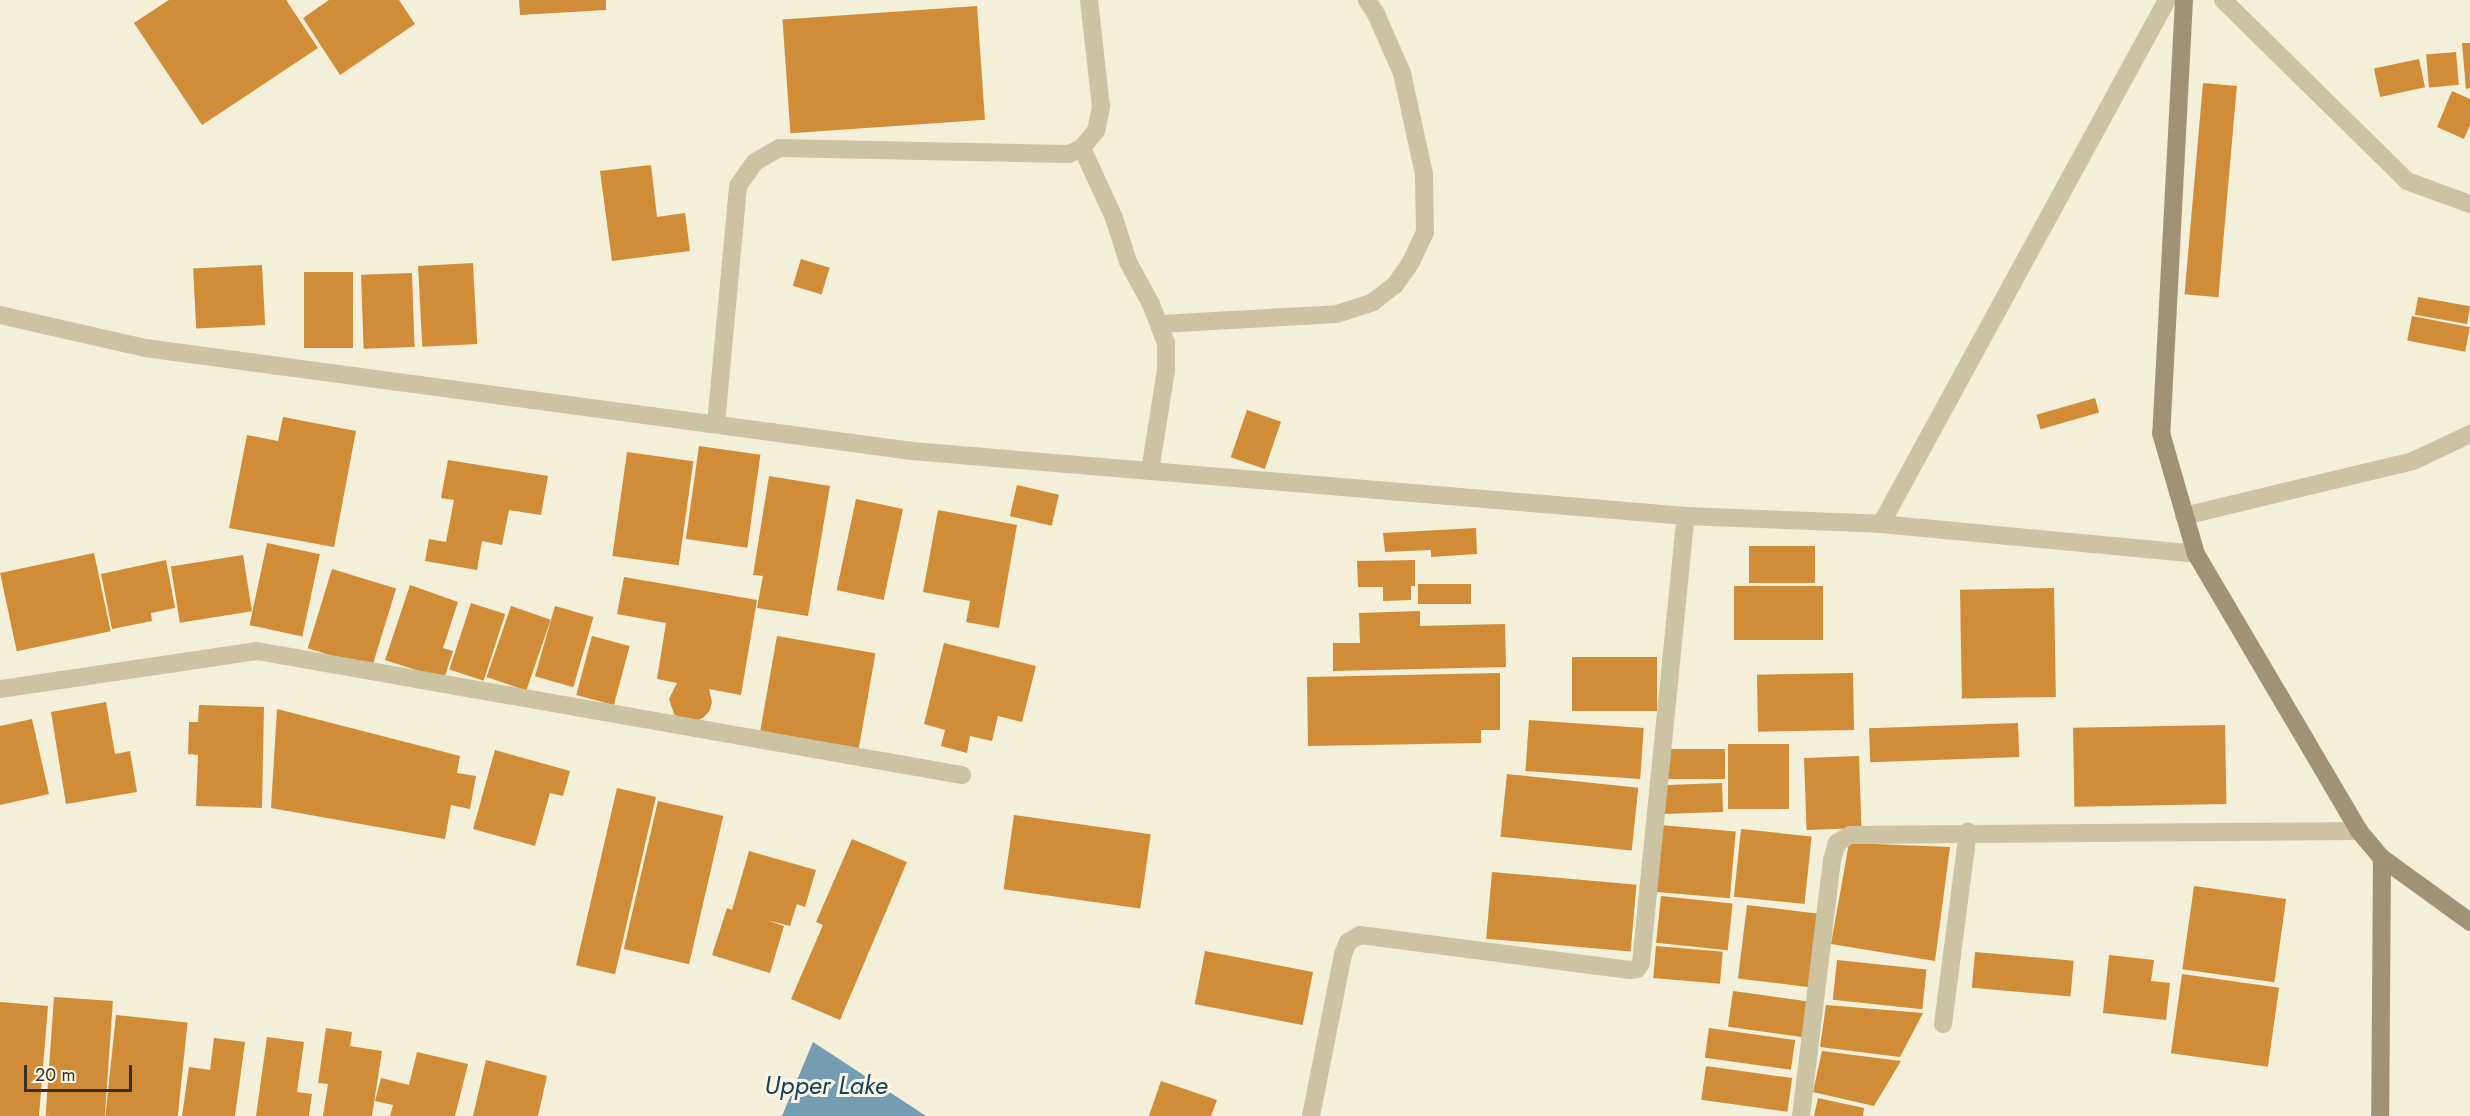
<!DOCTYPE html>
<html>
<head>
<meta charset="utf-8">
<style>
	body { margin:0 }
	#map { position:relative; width:2470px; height:1116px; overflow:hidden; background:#f3efd8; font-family:Jost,sans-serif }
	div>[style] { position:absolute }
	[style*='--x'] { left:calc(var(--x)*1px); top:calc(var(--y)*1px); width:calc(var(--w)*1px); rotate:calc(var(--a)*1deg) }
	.water>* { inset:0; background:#749db3 }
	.building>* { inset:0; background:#d18c38; transform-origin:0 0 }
	.street>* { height:18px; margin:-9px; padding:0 9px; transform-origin:9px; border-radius:9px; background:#ccc3a3 }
	.secondary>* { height:18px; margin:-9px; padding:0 9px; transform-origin:9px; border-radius:9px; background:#a09274 }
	span { translate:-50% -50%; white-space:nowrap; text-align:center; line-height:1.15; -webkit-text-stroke:6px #fbf7e5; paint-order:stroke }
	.water-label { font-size:26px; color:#18425c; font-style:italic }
	.scale { position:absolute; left:24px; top:1065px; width:108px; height:27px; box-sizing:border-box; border:3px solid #373026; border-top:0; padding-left:8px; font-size:18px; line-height:21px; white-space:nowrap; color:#373026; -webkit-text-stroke:4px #fbf7e5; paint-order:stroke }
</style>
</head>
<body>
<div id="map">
	<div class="water">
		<div style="clip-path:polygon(813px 1042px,926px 1116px,782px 1116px)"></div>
	</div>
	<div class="building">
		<div style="clip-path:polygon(169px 0,286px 0,318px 48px,202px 125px,134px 23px)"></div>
		<div style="clip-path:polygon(329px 0,399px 0,415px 24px,340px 75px,303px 18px)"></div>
		<div style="clip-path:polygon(519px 0,606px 0,606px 10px,520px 15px)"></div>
		<div style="left:977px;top:6px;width:114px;height:195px;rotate:86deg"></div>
		<div style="clip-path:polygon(2462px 43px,2470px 43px,2470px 88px,2466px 89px)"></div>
		<div style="left:2456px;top:52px;width:33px;height:30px;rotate:85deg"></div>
		<div style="left:2419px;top:59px;width:29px;height:46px;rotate:78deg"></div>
		<div style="left:2203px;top:83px;width:34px;height:212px;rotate:5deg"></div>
		<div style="clip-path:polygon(2452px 91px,2470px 99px,2470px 125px,2464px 139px,2437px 127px)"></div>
		<div style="clip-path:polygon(651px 165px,657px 217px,685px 213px,690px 251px,612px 261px,600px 171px)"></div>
		<div style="left:801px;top:259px;width:30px;height:28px;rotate:17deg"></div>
		<div style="left:473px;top:263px;width:81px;height:55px;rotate:87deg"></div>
		<div style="left:262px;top:265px;width:60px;height:69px;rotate:87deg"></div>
		<div style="left:304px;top:272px;width:49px;height:76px"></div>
		<div style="left:412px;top:273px;width:74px;height:51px;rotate:88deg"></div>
		<div style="left:2418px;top:297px;width:53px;height:18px;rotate:10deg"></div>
		<div style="left:2412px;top:316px;width:59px;height:25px;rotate:11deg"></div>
		<div style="left:2095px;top:398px;width:15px;height:61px;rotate:74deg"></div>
		<div style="left:1247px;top:410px;width:36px;height:50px;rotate:19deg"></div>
		<div style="clip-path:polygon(283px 417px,356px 431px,334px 547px,229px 528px,247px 435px,278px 441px)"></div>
		<div style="left:699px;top:446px;width:62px;height:94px;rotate:8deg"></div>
		<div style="left:627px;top:452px;width:67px;height:105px;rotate:8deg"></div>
		<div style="clip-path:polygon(448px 460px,548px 476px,541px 515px,509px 510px,502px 545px,482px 541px,477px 570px,425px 561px,429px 539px,446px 542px,454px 500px,441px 498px)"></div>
		<div style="clip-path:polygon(769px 476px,830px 486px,808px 616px,757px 608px,763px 576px,753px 575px)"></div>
		<div style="left:1017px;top:485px;width:43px;height:32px;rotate:13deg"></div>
		<div style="left:856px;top:499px;width:48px;height:93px;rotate:12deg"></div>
		<div style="clip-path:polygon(938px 510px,1017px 525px,999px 628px,966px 622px,970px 601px,923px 592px)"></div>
		<div style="clip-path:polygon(1476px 528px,1477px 554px,1431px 557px,1431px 550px,1385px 552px,1383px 533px)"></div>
		<div style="left:267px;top:543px;width:54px;height:84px;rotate:12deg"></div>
		<div style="left:1815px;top:546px;width:37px;height:66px;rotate:90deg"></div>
		<div style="left:94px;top:553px;width:80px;height:96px;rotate:78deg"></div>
		<div style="left:243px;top:555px;width:57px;height:73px;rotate:81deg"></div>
		<div style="clip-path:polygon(166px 560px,175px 608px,151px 613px,152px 621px,112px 629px,101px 574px)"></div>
		<div style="clip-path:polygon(1415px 560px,1415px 586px,1411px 586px,1411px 600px,1383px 601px,1383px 587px,1358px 587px,1357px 561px)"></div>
		<div style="left:332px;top:569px;width:67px;height:83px;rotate:17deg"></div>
		<div style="clip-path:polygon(624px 577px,757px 600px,741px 695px,709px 689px,712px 702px,710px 710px,704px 717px,697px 721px,680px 720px,674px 714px,669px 699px,677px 683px,657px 679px,666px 623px,617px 614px)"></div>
		<div style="left:1471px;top:584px;width:20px;height:53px;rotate:90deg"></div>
		<div style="clip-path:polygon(410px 585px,458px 602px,443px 648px,453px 651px,444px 679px,385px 660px)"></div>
		<div style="left:1823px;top:586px;width:54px;height:89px;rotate:90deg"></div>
		<div style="left:2054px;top:588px;width:109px;height:94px;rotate:89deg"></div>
		<div style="left:471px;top:603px;width:36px;height:70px;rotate:18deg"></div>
		<div style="left:511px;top:606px;width:42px;height:75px;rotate:19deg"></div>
		<div style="left:555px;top:606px;width:40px;height:73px;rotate:16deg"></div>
		<div style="clip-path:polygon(1420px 611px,1420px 626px,1505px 624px,1506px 667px,1333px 671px,1333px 643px,1360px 643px,1359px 613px)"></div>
		<div style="left:592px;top:636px;width:39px;height:61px;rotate:15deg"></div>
		<div style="left:777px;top:636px;width:100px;height:98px;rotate:10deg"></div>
		<div style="clip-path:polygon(944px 643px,1036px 666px,1022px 722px,998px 716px,992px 741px,970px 736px,967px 753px,941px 746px,945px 730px,924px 724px)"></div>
		<div style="left:1572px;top:657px;width:85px;height:54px"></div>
		<div style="clip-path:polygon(1500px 673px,1500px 730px,1481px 730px,1481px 743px,1308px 746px,1307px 677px)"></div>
		<div style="left:1853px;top:673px;width:57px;height:96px;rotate:89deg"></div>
		<div style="clip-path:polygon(106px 702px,115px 754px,130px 751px,137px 792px,66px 804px,51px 712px)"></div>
		<div style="clip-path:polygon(199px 705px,264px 707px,262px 808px,196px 806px,198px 755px,188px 754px,189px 722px,198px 722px)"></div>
		<div style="clip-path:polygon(277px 709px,460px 756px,457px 773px,476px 776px,470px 809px,451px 805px,445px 839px,271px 808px)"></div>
		<div style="clip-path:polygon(32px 719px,49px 794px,0 805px,0 726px)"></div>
		<div style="left:1529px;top:720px;width:115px;height:51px;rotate:4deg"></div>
		<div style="left:2018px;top:723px;width:34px;height:149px;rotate:88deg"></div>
		<div style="left:2225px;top:725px;width:79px;height:152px;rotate:89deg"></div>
		<div style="left:1789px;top:744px;width:65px;height:61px;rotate:90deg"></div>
		<div style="left:1665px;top:749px;width:60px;height:30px"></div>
		<div style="clip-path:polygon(495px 750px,570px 771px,563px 796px,550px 793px,535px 846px,473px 829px)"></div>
		<div style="left:1859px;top:756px;width:72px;height:55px;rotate:88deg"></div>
		<div style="left:1507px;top:774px;width:132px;height:63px;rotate:6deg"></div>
		<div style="left:1722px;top:783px;width:29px;height:61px;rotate:88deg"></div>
		<div style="left:617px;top:788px;width:40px;height:182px;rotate:13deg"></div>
		<div style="left:658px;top:801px;width:67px;height:152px;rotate:13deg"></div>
		<div style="left:1014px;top:815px;width:138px;height:75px;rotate:8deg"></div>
		<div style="left:1660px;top:825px;width:76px;height:67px;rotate:5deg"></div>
		<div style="left:1741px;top:829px;width:71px;height:68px;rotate:6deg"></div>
		<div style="clip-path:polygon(852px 839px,907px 862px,840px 1020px,791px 999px,823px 925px,816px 922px)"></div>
		<div style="clip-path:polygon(1849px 843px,1950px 847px,1935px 961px,1831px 944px)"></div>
		<div style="clip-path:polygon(749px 851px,816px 870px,805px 907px,797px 904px,790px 926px,767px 920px,784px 926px,770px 973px,712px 955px,727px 908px,732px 910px)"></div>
		<div style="left:1492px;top:872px;width:145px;height:67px;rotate:5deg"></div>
		<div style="left:2194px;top:886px;width:93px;height:84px;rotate:8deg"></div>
		<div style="left:1661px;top:896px;width:72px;height:47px;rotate:6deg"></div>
		<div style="left:1747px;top:905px;width:78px;height:74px;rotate:7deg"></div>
		<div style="left:1656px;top:946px;width:67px;height:32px;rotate:5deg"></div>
		<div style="left:1205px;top:951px;width:110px;height:54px;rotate:11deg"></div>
		<div style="left:1975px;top:952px;width:99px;height:36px;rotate:5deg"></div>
		<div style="clip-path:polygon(2109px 955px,2154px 960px,2151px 981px,2170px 983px,2166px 1020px,2103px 1013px)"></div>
		<div style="left:1837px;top:960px;width:90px;height:40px;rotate:6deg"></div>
		<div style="left:2182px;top:974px;width:98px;height:80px;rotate:8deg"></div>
		<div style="left:1733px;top:991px;width:78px;height:36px;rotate:8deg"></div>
		<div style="left:54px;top:997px;width:59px;height:119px;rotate:4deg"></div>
		<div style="clip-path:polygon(0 1002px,48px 1006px,39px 1116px,0 1116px)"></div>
		<div style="clip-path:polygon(1826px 1005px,1923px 1013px,1900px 1057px,1820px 1047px)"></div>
		<div style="left:116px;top:1015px;width:72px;height:102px;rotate:6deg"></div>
		<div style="clip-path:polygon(326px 1028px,352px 1032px,350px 1046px,382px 1051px,372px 1116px,323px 1116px,328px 1084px,318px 1083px)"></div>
		<div style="left:1709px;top:1028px;width:87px;height:30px;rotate:8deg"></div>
		<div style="clip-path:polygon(267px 1037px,304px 1042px,297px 1092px,312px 1094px,309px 1116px,256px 1116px)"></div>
		<div style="clip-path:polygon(214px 1038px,245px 1042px,235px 1116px,182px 1116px,189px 1067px,210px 1070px)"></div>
		<div style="clip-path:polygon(1822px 1051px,1901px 1061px,1874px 1106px,1813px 1092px)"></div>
		<div style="clip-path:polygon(417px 1052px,468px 1064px,455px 1116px,390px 1116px,393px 1105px,375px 1101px,381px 1078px,409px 1085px)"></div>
		<div style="clip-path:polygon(486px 1060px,547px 1076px,538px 1116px,473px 1116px)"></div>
		<div style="left:1706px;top:1066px;width:87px;height:34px;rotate:8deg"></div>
		<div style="clip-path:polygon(1161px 1081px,1217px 1100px,1211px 1116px,1149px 1116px)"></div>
		<div style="clip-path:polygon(1818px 1098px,1864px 1108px,1863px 1116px,1814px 1116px)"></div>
	</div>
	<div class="street">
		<div style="--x:2223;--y:0;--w:258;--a:44.5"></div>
		<div style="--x:2407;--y:181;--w:67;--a:20.1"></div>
		<div style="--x:1082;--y:148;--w:77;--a:65.4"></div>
		<div style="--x:1114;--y:218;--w:46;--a:72.3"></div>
		<div style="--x:1128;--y:262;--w:48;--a:61.3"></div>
		<div style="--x:1151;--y:304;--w:42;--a:69"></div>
		<div style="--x:1166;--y:343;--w:27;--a:90"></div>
		<div style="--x:1166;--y:370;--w:102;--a:99"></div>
		<div style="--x:0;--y:315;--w:149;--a:12.8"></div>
		<div style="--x:145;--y:348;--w:774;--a:7.65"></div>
		<div style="--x:912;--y:451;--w:777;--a:4.8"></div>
		<div style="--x:1686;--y:516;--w:195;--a:2.3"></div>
		<div style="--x:1881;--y:524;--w:316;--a:5.4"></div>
		<div style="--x:1160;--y:324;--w:177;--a:-3.2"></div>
		<div style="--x:1337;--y:314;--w:38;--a:-18"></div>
		<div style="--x:1373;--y:302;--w:28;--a:-38"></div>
		<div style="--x:1395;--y:285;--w:28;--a:-55"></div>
		<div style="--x:1411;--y:262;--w:33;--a:-65"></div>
		<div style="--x:1425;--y:232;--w:58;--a:-91"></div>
		<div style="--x:1424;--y:174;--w:103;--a:-102.3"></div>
		<div style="--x:1402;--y:73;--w:64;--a:-113.8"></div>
		<div style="--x:1376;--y:14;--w:17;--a:-123"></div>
		<div style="--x:716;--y:424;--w:239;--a:-84.7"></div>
		<div style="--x:738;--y:186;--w:29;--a:-55"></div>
		<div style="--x:755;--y:162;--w:28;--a:-30"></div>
		<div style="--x:779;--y:148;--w:290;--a:1.2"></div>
		<div style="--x:1069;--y:154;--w:14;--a:-25"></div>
		<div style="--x:1082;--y:148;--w:22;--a:-51"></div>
		<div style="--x:1096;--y:131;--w:25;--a:-78"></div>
		<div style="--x:1101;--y:107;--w:108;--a:-96.4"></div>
		<div style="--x:2184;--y:516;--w:236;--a:-13.5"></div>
		<div style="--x:2413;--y:461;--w:63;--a:-25.3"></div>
		<div style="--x:1881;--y:524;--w:597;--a:-61.37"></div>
		<div style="--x:0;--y:689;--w:260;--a:-8.4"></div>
		<div style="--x:257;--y:651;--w:716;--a:9.98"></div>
		<div style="--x:1943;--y:1024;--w:194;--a:-82.6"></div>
		<div style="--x:1311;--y:1116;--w:165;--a:-78.8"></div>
		<div style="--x:1343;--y:954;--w:13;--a:-67"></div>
		<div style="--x:1348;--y:942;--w:14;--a:-30"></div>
		<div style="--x:1360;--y:935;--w:272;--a:7.4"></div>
		<div style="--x:1630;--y:970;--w:7;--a:-8"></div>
		<div style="--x:1637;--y:969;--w:7;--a:-56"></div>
		<div style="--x:1641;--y:963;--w:449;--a:-84.3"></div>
		<div style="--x:1801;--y:1116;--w:258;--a:-83.1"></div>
		<div style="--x:1832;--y:860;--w:18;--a:-74"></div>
		<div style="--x:1837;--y:843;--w:15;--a:-32"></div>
		<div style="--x:1850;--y:835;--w:509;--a:-0.45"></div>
	</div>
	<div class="secondary">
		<div style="--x:2184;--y:0;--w:434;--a:93"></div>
		<div style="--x:2161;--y:433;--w:126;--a:73.9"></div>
		<div style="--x:2196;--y:554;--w:321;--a:59.5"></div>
		<div style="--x:2359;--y:831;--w:35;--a:50"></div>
		<div style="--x:2382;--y:858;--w:258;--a:90.4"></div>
		<div style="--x:2382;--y:858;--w:109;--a:36"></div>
	</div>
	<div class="water-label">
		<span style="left:826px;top:1086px">Upper Lake</span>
	</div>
	<div class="scale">20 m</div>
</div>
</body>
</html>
